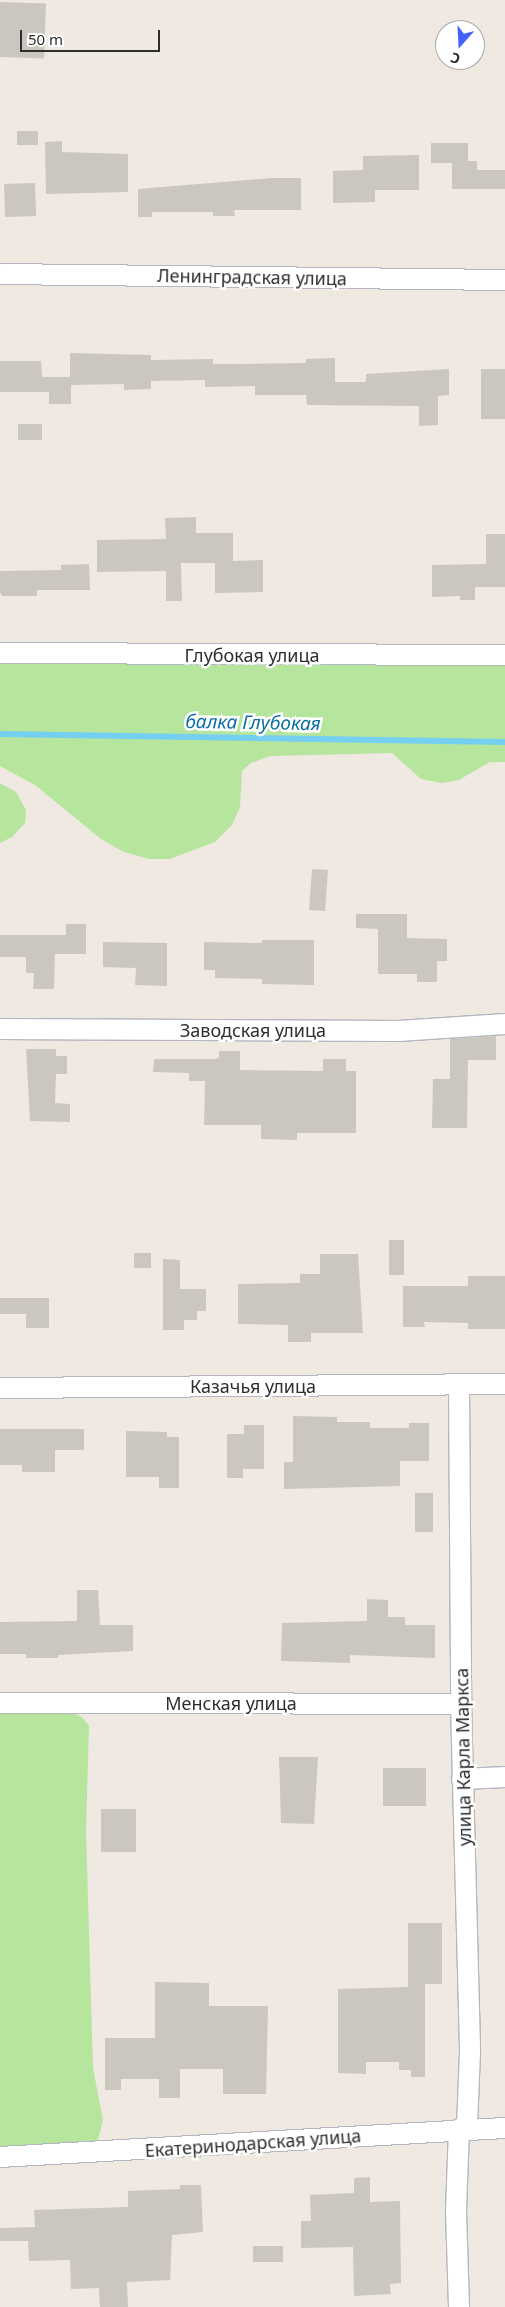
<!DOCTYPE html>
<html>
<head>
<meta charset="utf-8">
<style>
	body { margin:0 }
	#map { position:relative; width:505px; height:2307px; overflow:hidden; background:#efe9e1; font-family:"Noto Sans",sans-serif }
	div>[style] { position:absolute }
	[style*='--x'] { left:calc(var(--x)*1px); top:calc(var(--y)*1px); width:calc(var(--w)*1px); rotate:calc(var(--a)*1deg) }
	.green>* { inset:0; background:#b6e59e }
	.stream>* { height:5.5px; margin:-2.75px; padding:0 2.75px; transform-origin:2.75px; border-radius:2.75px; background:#75cff0 }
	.building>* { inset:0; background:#cbc7bf; transform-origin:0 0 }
	.roads { filter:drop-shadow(1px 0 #b4b7c1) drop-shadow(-1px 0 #b4b7c1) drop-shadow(0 1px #b4b7c1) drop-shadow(0 -1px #b4b7c1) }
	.street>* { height:20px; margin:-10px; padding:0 10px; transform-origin:10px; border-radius:10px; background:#fff }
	span { translate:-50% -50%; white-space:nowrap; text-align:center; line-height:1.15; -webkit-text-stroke:5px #fff; paint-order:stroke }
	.street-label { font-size:18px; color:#2e2e2e }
	.water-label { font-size:19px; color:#0d6fa3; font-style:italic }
	.north { position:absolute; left:435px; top:20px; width:50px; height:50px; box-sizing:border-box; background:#fff; border:1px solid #ababab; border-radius:50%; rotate:199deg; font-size:14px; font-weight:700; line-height:20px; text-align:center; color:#2e2e2e }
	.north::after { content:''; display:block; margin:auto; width:18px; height:22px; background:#4264fb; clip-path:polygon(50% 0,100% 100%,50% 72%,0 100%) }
	.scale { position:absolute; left:20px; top:30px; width:140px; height:22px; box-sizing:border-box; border:2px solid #2e2e2e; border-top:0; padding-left:6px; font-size:15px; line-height:18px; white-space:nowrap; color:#2e2e2e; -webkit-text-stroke:4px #fff; paint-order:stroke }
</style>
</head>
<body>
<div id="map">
	<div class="green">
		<div style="clip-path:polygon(0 662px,505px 665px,505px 762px,490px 762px,459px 780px,442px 783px,421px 779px,392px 753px,270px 756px,251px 763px,242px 771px,240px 807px,232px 825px,215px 842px,170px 859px,149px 859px,124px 852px,101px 839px,35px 785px,0 766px)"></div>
		<div style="clip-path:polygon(0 783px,16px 792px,26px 810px,25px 823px,12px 837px,0 843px)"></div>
		<div style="clip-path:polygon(0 1712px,73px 1713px,82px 1717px,89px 1726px,86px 1831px,93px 2068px,103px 2120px,97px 2143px,0 2149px)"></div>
	</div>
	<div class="stream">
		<div style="--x:0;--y:734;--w:505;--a:0.91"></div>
	</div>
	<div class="building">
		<div style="left:0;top:2px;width:46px;height:55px;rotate:2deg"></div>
		<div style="left:17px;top:131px;width:21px;height:14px"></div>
		<div style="clip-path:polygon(62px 141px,62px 152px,128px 154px,128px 192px,46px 194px,45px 142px)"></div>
		<div style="clip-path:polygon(431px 143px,468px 143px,468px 161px,477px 161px,477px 170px,505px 170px,505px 189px,452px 189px,452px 163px,431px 163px)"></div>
		<div style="clip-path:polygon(419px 155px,419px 190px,375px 190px,375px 202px,333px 203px,333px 171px,363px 170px,363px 156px)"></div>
		<div style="clip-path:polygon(271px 178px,301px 178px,301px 210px,234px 210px,235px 216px,213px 216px,213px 212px,152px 212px,152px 217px,138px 217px,138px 189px)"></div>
		<div style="left:35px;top:183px;width:33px;height:31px;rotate:88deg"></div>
		<div style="clip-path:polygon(70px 353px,151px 355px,151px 360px,213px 359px,213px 364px,229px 364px,306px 363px,306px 359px,335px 358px,335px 382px,366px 382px,366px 374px,449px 369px,449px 395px,438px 396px,438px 425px,419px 426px,419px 406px,307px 405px,306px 395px,255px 395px,255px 386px,205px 387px,205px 380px,151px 381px,151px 389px,124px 390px,124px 384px,71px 385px,71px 404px,49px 404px,49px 392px,0 392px,0 361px,41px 361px,42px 377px,70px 377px)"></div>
		<div style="left:481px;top:369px;width:24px;height:50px"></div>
		<div style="left:18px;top:424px;width:24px;height:16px"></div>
		<div style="clip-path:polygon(196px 517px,196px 533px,233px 533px,233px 561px,263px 560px,263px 592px,215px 593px,215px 563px,181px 563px,182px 601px,166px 601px,166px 571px,97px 572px,97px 540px,166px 539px,165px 518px)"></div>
		<div style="clip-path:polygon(486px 534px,505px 534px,505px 587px,475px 587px,475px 600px,460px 600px,460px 596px,432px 597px,432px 565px,486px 564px)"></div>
		<div style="clip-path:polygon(89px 564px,90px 590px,37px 590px,37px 596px,2px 596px,0 592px,0 571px,61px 570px,61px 565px)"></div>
		<div style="left:312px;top:869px;width:16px;height:41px;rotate:4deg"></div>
		<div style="clip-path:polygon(356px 914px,407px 914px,407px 938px,447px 939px,447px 961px,437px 961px,437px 982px,417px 982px,417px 974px,378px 974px,378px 929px,356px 928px)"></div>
		<div style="clip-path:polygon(66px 924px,86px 924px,86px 954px,55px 954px,54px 989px,33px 989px,34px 973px,26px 973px,26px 957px,0 957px,0 935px,66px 935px)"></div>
		<div style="clip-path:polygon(262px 940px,314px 940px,314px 985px,262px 984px,262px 979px,215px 978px,215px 970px,204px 970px,204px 942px,262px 943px)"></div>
		<div style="clip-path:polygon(103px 942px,167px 943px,167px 986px,135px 985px,136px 968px,103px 967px)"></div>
		<div style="clip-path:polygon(496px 1036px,496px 1060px,468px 1060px,467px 1128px,432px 1128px,433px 1079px,450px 1079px,450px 1039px)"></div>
		<div style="clip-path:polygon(26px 1049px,56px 1049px,56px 1056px,67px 1056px,67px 1074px,56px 1074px,55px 1103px,70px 1104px,70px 1122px,30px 1121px)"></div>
		<div style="clip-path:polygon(219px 1051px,240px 1051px,240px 1070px,323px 1071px,323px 1059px,346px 1059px,346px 1071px,356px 1071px,356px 1133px,297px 1133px,297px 1140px,261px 1139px,261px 1125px,204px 1125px,205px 1081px,189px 1081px,189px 1073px,153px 1072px,154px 1059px,214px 1059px,219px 1058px)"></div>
		<div style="left:389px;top:1240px;width:15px;height:35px"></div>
		<div style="left:134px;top:1253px;width:17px;height:15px"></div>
		<div style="clip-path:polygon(320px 1254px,358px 1254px,363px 1333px,311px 1333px,311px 1342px,288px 1342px,288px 1325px,238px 1324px,238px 1284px,300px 1283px,300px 1274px,320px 1274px)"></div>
		<div style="clip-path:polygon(163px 1259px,180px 1260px,180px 1289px,206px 1289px,206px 1311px,197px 1311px,197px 1320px,184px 1320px,184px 1330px,163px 1330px)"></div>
		<div style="clip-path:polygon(468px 1276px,505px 1276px,505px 1329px,468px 1329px,468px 1323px,424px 1322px,425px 1327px,403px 1327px,403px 1286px,468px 1286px)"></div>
		<div style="clip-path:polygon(0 1298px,49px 1298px,49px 1328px,26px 1328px,26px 1314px,0 1314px)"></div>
		<div style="clip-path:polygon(293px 1416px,337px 1417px,337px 1422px,370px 1422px,370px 1428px,409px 1428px,409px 1423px,429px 1423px,429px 1461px,400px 1461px,400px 1486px,284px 1489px,284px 1462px,293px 1462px)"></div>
		<div style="clip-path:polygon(244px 1425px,264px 1425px,264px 1469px,243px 1469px,243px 1478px,227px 1478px,227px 1434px,244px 1434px)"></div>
		<div style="clip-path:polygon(0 1429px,84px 1429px,84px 1450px,55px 1450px,55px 1472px,22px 1472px,22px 1465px,0 1465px)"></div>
		<div style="clip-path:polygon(126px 1431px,167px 1432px,167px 1437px,179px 1437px,179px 1488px,159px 1488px,159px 1477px,126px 1477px)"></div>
		<div style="left:415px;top:1493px;width:18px;height:39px"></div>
		<div style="clip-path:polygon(77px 1590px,98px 1590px,100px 1625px,133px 1625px,133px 1651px,58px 1655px,58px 1658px,26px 1658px,26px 1654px,0 1654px,0 1622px,77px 1621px)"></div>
		<div style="clip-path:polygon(367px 1599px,388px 1600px,388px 1617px,405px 1617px,405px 1625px,435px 1625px,435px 1658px,350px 1655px,350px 1663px,281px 1661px,282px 1623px,367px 1621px)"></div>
		<div style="clip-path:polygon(279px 1757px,318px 1757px,314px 1824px,281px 1823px)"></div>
		<div style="left:383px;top:1768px;width:43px;height:38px"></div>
		<div style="left:101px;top:1809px;width:35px;height:43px"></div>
		<div style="clip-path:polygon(408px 1923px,442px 1923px,442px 1984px,425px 1984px,425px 2077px,411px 2077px,411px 2070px,399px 2070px,399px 2062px,366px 2062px,366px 2074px,338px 2073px,338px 1989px,408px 1987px)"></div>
		<div style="clip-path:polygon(155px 1982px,209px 1983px,209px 2006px,268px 2006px,266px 2094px,223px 2094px,223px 2069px,180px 2069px,180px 2098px,159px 2098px,159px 2079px,121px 2079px,121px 2090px,105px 2090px,105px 2038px,155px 2038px)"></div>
		<div style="clip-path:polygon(370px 2177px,370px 2202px,400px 2201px,401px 2283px,390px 2284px,391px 2294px,354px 2296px,353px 2247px,301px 2248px,301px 2221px,311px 2221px,310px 2195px,354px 2193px,354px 2178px)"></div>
		<div style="clip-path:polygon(180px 2185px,201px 2185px,203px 2232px,172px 2235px,170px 2280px,127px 2282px,128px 2307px,100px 2307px,99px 2288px,71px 2289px,70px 2260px,29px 2261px,28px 2241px,0 2241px,0 2228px,35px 2227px,34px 2210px,128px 2207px,128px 2191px,180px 2189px)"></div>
		<div style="left:283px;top:2246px;width:16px;height:30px;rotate:90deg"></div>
	</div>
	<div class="roads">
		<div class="street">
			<div style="--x:0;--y:274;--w:505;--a:0.68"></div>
			<div style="--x:0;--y:653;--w:505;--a:0.23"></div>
			<div style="--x:0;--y:1029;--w:398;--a:0.3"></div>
			<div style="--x:398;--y:1031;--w:107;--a:-3.7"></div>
			<div style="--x:459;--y:1385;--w:319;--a:89.6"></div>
			<div style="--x:461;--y:1704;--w:348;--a:88.5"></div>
			<div style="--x:470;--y:2052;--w:76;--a:92.3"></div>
			<div style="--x:0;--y:1388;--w:505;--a:-0.45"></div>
			<div style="--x:0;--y:1703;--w:461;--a:0.1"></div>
			<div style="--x:462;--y:1779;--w:43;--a:-2.7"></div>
			<div style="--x:459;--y:2129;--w:82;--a:92.1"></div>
			<div style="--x:456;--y:2211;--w:96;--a:88.2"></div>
			<div style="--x:0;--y:2157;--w:506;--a:-3.29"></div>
		</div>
	</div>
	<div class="street-label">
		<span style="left:252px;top:277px;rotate:1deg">Ленинградская улица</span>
		<span style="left:252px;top:655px">Глубокая улица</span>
		<span style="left:253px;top:1030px">Заводская улица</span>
		<span style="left:253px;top:1386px">Казачья улица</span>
		<span style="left:231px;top:1703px">Менская улица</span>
		<span style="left:463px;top:1757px;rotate:-91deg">улица Карла Маркса</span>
		<span style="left:253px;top:2143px;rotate:-4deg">Екатеринодарская улица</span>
	</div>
	<div class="water-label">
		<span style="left:253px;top:723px;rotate:1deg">балка Глубокая</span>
	</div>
	<div class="north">С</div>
	<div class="scale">50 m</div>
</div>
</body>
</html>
